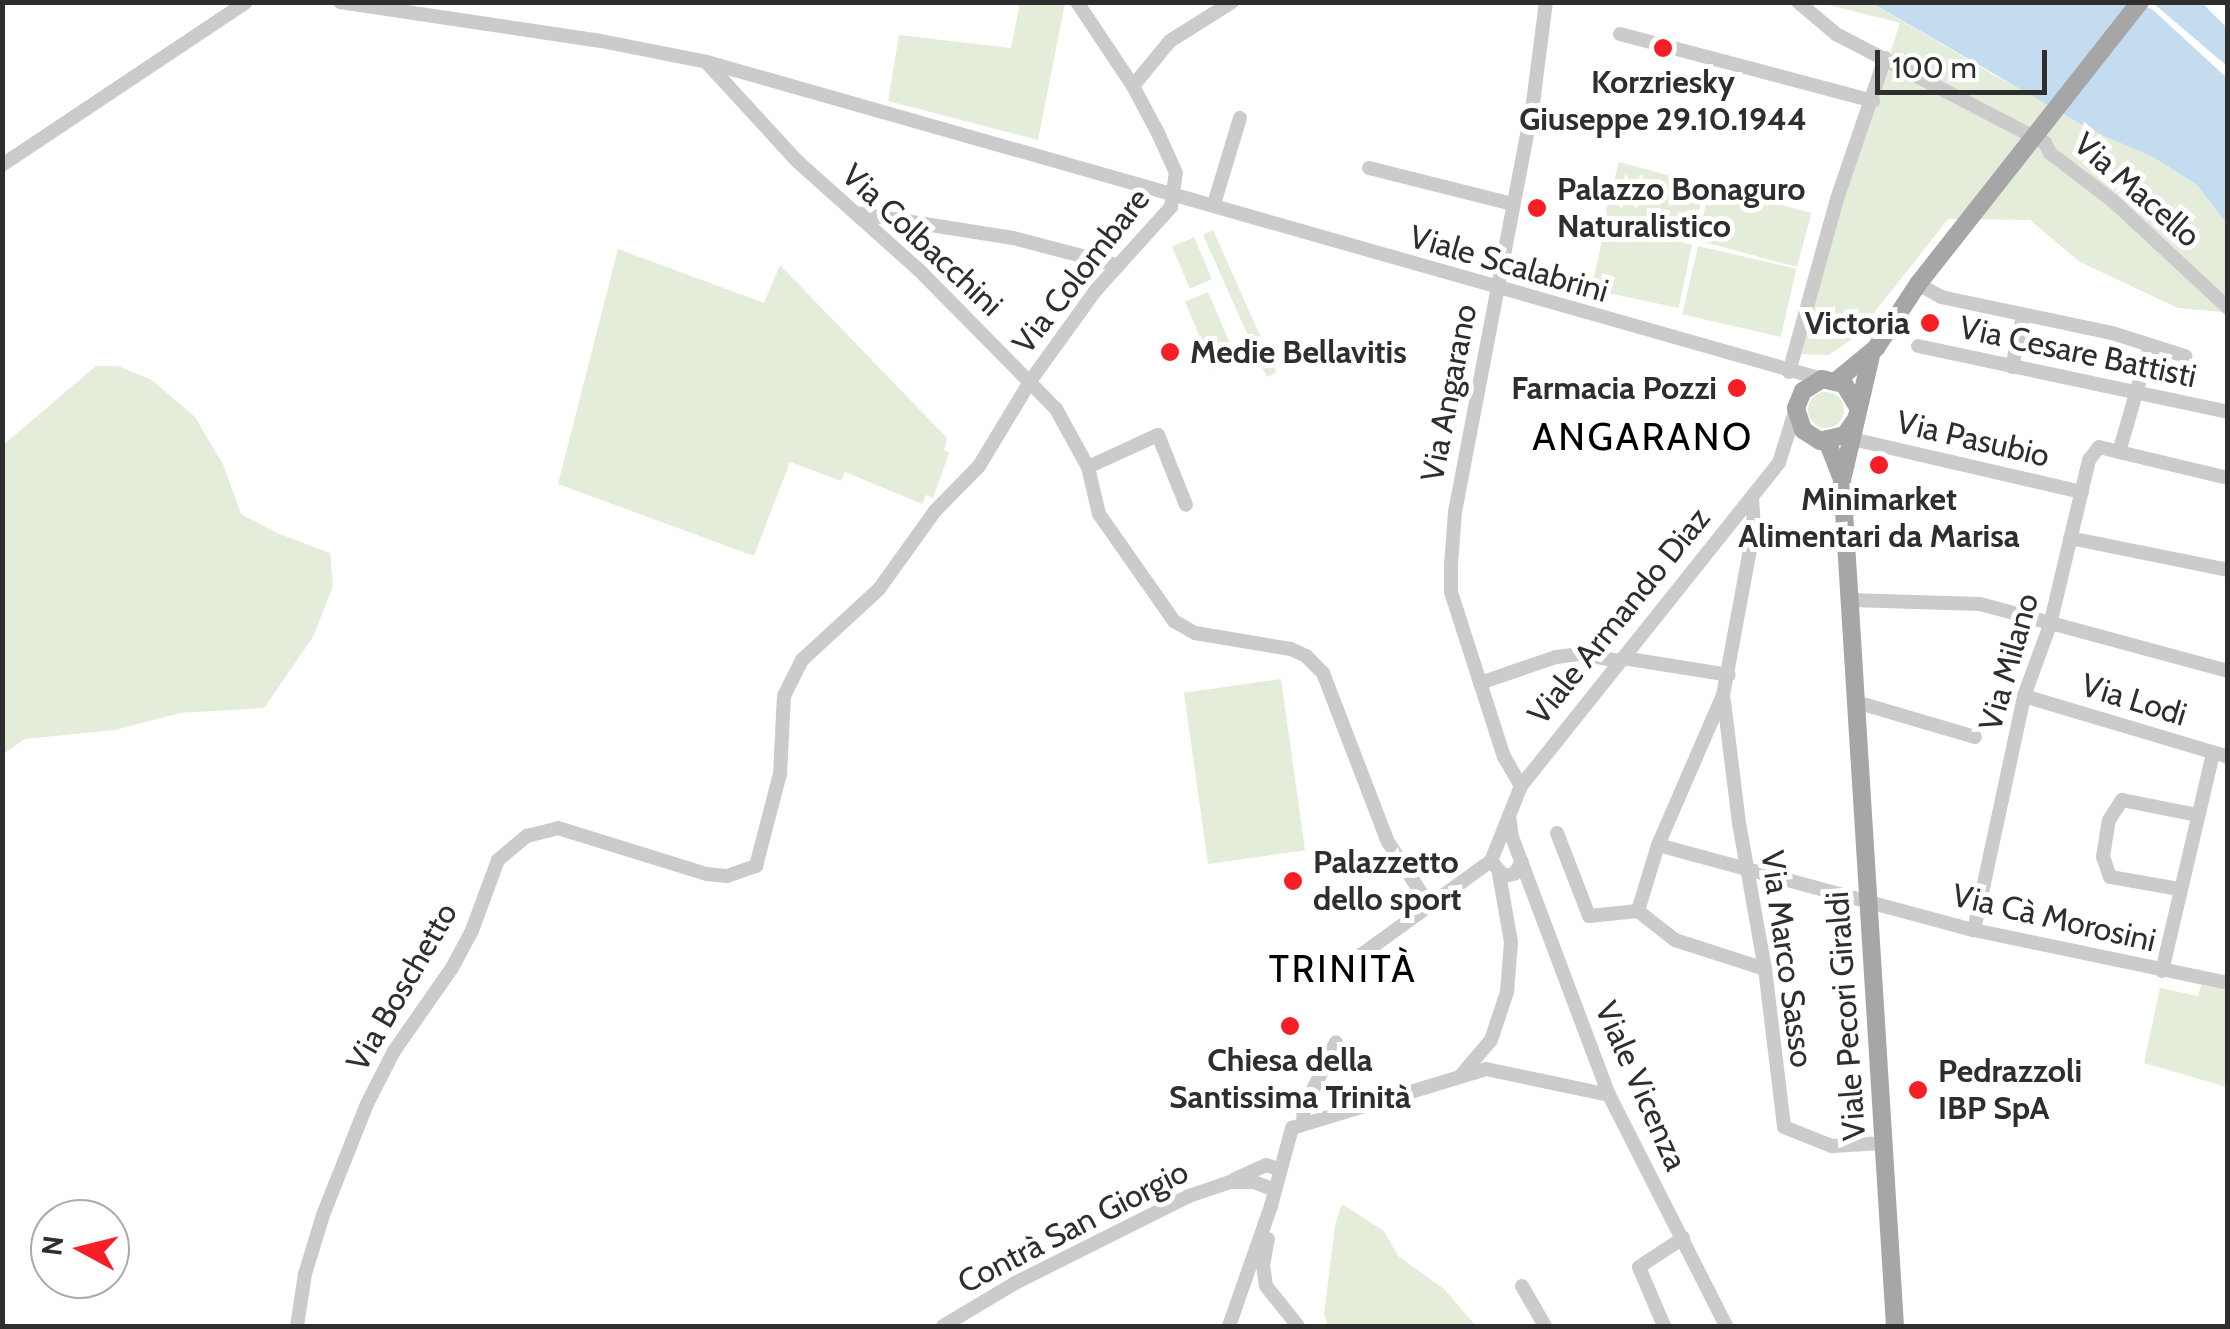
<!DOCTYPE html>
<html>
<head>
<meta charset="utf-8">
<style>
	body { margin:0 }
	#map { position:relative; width:2230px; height:1329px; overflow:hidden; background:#fff; font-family:Cabin,sans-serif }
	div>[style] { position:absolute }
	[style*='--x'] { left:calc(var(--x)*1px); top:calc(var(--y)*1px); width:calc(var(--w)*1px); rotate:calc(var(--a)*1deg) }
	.green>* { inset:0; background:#e3edda; transform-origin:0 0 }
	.round { border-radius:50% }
	.water>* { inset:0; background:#c4dcef }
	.minor>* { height:14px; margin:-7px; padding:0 7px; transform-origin:7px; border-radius:7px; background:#cbcbcb }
	.major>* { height:18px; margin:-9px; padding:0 9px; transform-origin:9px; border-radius:9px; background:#a6a6a6 }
	.dots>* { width:28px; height:28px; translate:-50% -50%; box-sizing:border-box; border:5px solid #fff; border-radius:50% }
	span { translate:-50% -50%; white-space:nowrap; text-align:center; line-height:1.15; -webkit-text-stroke:10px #fff; paint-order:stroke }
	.poi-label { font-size:32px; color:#2e2e2e; font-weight:700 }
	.left { translate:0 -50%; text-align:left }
	.right { translate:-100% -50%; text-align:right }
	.street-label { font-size:32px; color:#2e2e2e }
	.quarter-label { font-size:38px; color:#000; letter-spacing:2.5px }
	.frame { position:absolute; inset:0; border:5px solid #2e2e2e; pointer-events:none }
	.north { position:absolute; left:30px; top:1199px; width:100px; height:100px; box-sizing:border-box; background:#fff; border:2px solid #ababab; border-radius:50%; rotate:277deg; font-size:28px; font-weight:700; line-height:40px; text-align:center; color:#2e2e2e }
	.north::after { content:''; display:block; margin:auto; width:35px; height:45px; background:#f71e26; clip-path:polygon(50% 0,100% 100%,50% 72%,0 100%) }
	.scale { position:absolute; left:1875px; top:50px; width:172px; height:45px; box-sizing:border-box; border:5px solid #2e2e2e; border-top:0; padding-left:12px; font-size:30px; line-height:35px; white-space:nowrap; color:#2e2e2e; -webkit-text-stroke:8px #fff; paint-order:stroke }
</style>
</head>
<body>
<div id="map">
	<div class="green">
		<div style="clip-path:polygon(1020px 3px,1065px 3px,1038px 140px,888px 101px,899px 35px,1011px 48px)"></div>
		<div style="clip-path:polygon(1821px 3px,1872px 3px,1992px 74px,2153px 157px,2197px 185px,2227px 224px,2227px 317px,2222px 312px,2178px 308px,2080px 262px,2030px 220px,1948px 219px,1855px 337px,1829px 355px,1801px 354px,1835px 221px,1900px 23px)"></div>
		<div style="left:1619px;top:162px;width:90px;height:59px;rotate:15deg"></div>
		<div style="left:1711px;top:186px;width:104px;height:56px;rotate:15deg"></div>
		<div style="left:1605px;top:226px;width:89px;height:65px;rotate:12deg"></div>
		<div style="left:1213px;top:230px;width:156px;height:11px;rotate:66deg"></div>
		<div style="left:1194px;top:237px;width:46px;height:24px;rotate:67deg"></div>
		<div style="left:1698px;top:246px;width:101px;height:70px;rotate:13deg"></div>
		<div style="clip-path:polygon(618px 249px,764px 303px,780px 265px,947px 438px,944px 450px,949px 453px,933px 498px,926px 495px,922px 504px,845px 472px,841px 481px,790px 462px,754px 556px,558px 484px)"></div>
		<div style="left:1208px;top:292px;width:73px;height:25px;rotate:67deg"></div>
		<div style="clip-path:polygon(96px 366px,118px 366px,152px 380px,195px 417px,223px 464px,241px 514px,277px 533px,330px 553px,333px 586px,313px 637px,264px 708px,180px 713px,115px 730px,25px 739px,3px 754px,3px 445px)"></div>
		<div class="round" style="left:1808px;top:392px;width:36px;height:36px"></div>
		<div style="left:1281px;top:679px;width:173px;height:98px;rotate:82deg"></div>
		<div style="clip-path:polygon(2201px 985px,2227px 990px,2227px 1087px,2144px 1063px,2160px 988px,2198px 996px)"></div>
		<div style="clip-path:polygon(1342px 1204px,1384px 1231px,1398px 1256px,1444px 1289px,1476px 1326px,1328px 1326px,1324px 1314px,1335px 1225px)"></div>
	</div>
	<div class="water">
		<div style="clip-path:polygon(2137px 2px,2153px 10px,2227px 78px,2227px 224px,2197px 185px,2153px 157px,2091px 130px,1872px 3px)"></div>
		<div style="clip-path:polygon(2153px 3px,2202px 3px,2227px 28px,2227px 66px)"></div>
	</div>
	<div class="minor">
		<div style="--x:340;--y:2;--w:264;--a:8.5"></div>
		<div style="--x:601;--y:41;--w:108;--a:11.2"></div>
		<div style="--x:707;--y:62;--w:1159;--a:15.87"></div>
		<div style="--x:1798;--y:2;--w:50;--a:40.1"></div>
		<div style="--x:1836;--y:34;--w:236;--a:27.5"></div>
		<div style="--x:2045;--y:143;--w:11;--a:63"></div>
		<div style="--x:2050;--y:153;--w:79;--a:37.3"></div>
		<div style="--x:2113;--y:201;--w:157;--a:42.9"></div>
		<div style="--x:1620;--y:34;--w:262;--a:14.8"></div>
		<div style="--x:707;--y:63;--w:133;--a:47.4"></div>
		<div style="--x:797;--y:161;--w:164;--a:41.8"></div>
		<div style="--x:919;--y:270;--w:195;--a:45.4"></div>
		<div style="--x:1056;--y:409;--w:66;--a:61.1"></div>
		<div style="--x:1088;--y:467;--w:48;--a:76.8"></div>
		<div style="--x:1099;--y:514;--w:131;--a:55"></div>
		<div style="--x:1174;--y:621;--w:24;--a:30"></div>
		<div style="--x:1195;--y:633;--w:97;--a:9.5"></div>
		<div style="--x:1291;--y:649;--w:17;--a:25"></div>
		<div style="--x:1306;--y:656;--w:24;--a:45"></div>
		<div style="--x:1323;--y:673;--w:181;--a:69"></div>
		<div style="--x:1388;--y:842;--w:75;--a:56.9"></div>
		<div style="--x:1133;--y:86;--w:58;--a:-50.6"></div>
		<div style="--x:1170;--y:41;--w:73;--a:-32.2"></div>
		<div style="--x:2;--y:165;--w:293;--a:-33.7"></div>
		<div style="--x:1369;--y:168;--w:147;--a:14.1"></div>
		<div style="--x:1214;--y:204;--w:90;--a:-73.2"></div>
		<div style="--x:855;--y:213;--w:160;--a:9"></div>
		<div style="--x:1013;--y:238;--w:107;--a:14.6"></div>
		<div style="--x:1918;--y:284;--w:26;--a:29"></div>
		<div style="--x:1941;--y:297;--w:175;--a:11.9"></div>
		<div style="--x:2112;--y:333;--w:77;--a:17.5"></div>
		<div style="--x:1918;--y:346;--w:317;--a:12"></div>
		<div style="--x:2012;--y:367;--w:52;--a:-77.8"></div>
		<div style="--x:1789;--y:372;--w:180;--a:-74.5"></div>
		<div style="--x:1837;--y:199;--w:149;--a:-71.2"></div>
		<div style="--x:1852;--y:439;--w:236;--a:13"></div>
		<div style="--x:2119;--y:452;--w:112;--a:13.4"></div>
		<div style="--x:1088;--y:467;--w:77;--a:-24.6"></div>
		<div style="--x:1158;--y:435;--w:75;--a:68.2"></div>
		<div style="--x:1752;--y:498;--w:30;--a:86"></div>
		<div style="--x:1754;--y:528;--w:170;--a:100.5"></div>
		<div style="--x:1723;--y:695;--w:163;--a:113.4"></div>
		<div style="--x:1658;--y:845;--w:69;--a:106.9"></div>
		<div style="--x:1638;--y:911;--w:47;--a:38.1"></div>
		<div style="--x:1675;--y:940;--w:95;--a:17.9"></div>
		<div style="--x:2070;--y:538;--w:161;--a:11.4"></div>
		<div style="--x:1850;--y:600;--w:130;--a:1.8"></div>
		<div style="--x:1980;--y:604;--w:257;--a:15.1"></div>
		<div style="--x:1623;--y:658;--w:107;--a:9.1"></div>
		<div style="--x:1480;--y:683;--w:80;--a:-18.9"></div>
		<div style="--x:1556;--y:657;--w:24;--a:-7"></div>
		<div style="--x:1580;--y:654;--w:41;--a:9.9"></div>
		<div style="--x:2024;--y:696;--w:213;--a:16.6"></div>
		<div style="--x:1724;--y:701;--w:123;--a:83"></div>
		<div style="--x:1739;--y:823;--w:148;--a:79.9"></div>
		<div style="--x:1765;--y:969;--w:159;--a:83.1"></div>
		<div style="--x:1784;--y:1127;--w:52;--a:21.6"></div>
		<div style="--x:1832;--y:1146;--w:52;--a:-3.3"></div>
		<div style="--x:1856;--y:702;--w:124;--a:16.4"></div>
		<div style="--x:1521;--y:786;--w:34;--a:-120"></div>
		<div style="--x:1504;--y:757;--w:173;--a:-107.8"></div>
		<div style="--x:1451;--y:592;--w:27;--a:-90"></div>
		<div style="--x:1451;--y:565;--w:53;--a:-85.7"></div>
		<div style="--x:1455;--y:512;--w:416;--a:-79.2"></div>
		<div style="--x:1533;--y:103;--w:102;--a:-82.7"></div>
		<div style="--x:1509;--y:816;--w:21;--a:82"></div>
		<div style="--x:1512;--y:837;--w:276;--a:69.4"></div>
		<div style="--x:1609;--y:1095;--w:259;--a:63.1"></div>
		<div style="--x:1557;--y:833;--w:89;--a:68.9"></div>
		<div style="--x:1589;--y:916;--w:49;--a:-5.8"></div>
		<div style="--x:1658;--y:845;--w:327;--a:15.1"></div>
		<div style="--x:1974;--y:930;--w:259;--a:11.8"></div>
		<div style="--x:1522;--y:862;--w:14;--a:124"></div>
		<div style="--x:1514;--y:874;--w:10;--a:169"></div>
		<div style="--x:1504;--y:876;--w:20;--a:-131"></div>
		<div style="--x:1491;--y:861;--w:81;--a:-68.2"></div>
		<div style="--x:1521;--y:786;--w:413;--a:-51.4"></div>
		<div style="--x:1779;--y:463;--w:58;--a:-72.8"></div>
		<div style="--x:2179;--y:889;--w:70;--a:-170.1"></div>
		<div style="--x:2110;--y:877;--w:21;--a:-109"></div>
		<div style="--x:2103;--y:857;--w:37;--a:-81"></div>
		<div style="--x:2109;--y:820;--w:24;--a:-57"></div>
		<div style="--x:2122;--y:800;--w:76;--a:11.3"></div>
		<div style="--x:1974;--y:930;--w:239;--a:-77.9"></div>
		<div style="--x:2024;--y:696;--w:76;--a:-69.9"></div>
		<div style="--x:2050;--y:625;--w:170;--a:-76.7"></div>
		<div style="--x:2089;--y:460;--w:16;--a:-52"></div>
		<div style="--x:2099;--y:447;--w:21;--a:14"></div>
		<div style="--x:2119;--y:452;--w:111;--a:-73.8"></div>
		<div style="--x:1361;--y:955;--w:160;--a:-35.9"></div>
		<div style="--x:2162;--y:971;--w:224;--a:-76.8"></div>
		<div style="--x:1463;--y:1073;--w:43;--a:-49.7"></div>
		<div style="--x:1491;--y:1040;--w:51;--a:-71.6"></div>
		<div style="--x:1507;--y:992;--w:50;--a:-85.4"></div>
		<div style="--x:1511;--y:942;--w:69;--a:-100"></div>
		<div style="--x:1303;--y:1121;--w:13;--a:-86"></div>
		<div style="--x:1304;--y:1108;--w:73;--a:-64.1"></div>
		<div style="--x:1235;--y:1179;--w:34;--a:-24"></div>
		<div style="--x:1266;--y:1165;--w:14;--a:17"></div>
		<div style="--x:1268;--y:1239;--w:26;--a:101"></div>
		<div style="--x:1263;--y:1265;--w:21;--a:82"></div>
		<div style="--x:1266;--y:1286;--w:51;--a:51.3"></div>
		<div style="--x:1522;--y:1286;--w:46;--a:60.1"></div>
		<div style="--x:297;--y:1326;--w:53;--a:-81.3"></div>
		<div style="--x:305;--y:1274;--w:62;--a:-73"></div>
		<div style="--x:323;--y:1215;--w:119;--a:-68.4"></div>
		<div style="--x:367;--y:1104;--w:59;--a:-63"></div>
		<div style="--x:394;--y:1051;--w:101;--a:-55.1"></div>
		<div style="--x:452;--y:968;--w:40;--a:-62"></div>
		<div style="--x:471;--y:933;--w:78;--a:-69.7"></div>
		<div style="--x:498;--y:860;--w:38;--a:-40"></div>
		<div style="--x:527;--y:836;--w:32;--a:-14"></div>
		<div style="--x:558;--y:828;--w:156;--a:17.2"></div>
		<div style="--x:707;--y:874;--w:20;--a:6"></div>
		<div style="--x:727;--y:876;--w:31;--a:-19"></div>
		<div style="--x:756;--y:866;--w:95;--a:-75.4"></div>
		<div style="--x:780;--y:774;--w:78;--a:-87.1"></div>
		<div style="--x:784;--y:696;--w:40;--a:-63.4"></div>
		<div style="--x:802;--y:660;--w:105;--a:-42.7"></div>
		<div style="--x:879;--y:589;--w:96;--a:-54.3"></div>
		<div style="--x:935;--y:511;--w:63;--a:-45.6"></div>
		<div style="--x:979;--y:466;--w:100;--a:-58.8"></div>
		<div style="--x:1031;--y:380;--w:111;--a:-54.2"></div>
		<div style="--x:1096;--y:290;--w:112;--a:-47.9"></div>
		<div style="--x:1171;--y:207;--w:34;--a:-82"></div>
		<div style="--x:1176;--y:173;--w:44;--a:-114.2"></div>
		<div style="--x:1158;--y:133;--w:53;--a:-118"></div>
		<div style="--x:1133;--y:86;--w:101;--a:-123.7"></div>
		<div style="--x:943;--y:1326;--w:84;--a:-30.8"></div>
		<div style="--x:1015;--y:1283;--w:195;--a:-26.6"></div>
		<div style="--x:1189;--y:1196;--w:43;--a:-18.9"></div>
		<div style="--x:1230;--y:1182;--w:24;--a:0"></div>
		<div style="--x:1254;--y:1182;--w:22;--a:21"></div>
		<div style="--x:1229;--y:1326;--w:127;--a:-70.7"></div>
		<div style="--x:1271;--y:1206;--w:81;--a:-74.9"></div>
		<div style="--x:1292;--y:1128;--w:203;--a:-16.9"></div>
		<div style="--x:1486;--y:1069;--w:126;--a:11.9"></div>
		<div style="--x:1664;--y:1326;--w:64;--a:-113"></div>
		<div style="--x:1639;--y:1267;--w:53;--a:-33.4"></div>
	</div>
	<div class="major">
		<div style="--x:1836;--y:381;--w:52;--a:-39.5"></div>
		<div style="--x:1876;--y:348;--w:77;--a:-56.7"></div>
		<div style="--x:1918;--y:284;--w:359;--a:-51.8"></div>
		<div style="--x:1856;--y:419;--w:19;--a:125"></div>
		<div style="--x:1845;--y:435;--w:26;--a:167"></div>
		<div style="--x:1820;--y:441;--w:20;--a:-147"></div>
		<div style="--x:1803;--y:430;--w:23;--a:-108"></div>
		<div style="--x:1796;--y:408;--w:18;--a:-68"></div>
		<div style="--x:1803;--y:391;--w:22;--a:-32"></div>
		<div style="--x:1822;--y:379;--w:23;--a:13"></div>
		<div style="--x:1844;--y:384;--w:26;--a:59"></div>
		<div style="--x:1827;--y:441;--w:41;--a:68.5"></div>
		<div style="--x:1842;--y:479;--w:849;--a:86.42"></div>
		<div style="--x:1843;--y:476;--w:123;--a:-76.9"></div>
	</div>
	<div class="dots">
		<div style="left:1663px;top:48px;background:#f71e26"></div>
		<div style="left:1537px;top:208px;background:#f71e26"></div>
		<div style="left:1930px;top:323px;background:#f71e26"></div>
		<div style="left:1170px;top:352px;background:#f71e26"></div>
		<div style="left:1737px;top:388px;background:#f71e26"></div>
		<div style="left:1879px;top:465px;background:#f71e26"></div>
		<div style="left:1293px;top:881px;background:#f71e26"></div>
		<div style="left:1290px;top:1026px;background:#f71e26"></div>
		<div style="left:1918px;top:1090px;background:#f71e26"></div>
	</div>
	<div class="poi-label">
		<span style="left:1663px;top:101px">Korzriesky<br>Giuseppe 29.10.1944</span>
		<span class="left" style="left:1557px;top:208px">Palazzo Bonaguro<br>Naturalistico</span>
		<span class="right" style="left:1910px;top:323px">Victoria</span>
		<span class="left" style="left:1190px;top:352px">Medie Bellavitis</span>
		<span class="right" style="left:1717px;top:388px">Farmacia Pozzi</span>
		<span style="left:1879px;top:518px">Minimarket<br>Alimentari da Marisa</span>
		<span class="left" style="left:1313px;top:881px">Palazzetto<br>dello sport</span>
		<span style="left:1290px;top:1079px">Chiesa della<br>Santissima Trinità</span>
		<span class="left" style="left:1938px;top:1090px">Pedrazzoli<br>IBP SpA</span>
	</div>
	<div class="street-label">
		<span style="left:2137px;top:190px;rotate:41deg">Via Macello</span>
		<span style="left:922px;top:240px;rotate:43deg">Via Colbacchini</span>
		<span style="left:1509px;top:264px;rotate:16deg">Viale Scalabrini</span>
		<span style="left:1081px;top:271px;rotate:-52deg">Via Colombare</span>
		<span style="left:2078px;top:352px;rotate:12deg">Via Cesare Battisti</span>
		<span style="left:1449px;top:393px;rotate:-79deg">Via Angarano</span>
		<span style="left:1973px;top:439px;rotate:13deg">Via Pasubio</span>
		<span style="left:1619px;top:616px;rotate:-51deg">Viale Armando Diaz</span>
		<span style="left:2009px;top:662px;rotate:-74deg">Via Milano</span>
		<span style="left:2134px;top:700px;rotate:17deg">Via Lodi</span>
		<span style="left:2054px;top:918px;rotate:13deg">Via Cà Morosini</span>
		<span style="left:1787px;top:959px;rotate:82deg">Via Marco Sasso</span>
		<span style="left:402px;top:987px;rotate:-60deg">Via Boschetto</span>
		<span style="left:1846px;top:1016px;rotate:-94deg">Viale Pecori Giraldi</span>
		<span style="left:1641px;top:1086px;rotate:66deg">Viale Vicenza</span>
		<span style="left:1073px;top:1227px;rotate:-27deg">Contrà San Giorgio</span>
	</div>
	<div class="quarter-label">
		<span style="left:1643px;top:437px">ANGARANO</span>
		<span style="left:1343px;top:969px">TRINITÀ</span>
	</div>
	<div class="frame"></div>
	<div class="north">N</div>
	<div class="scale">100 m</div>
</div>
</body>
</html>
